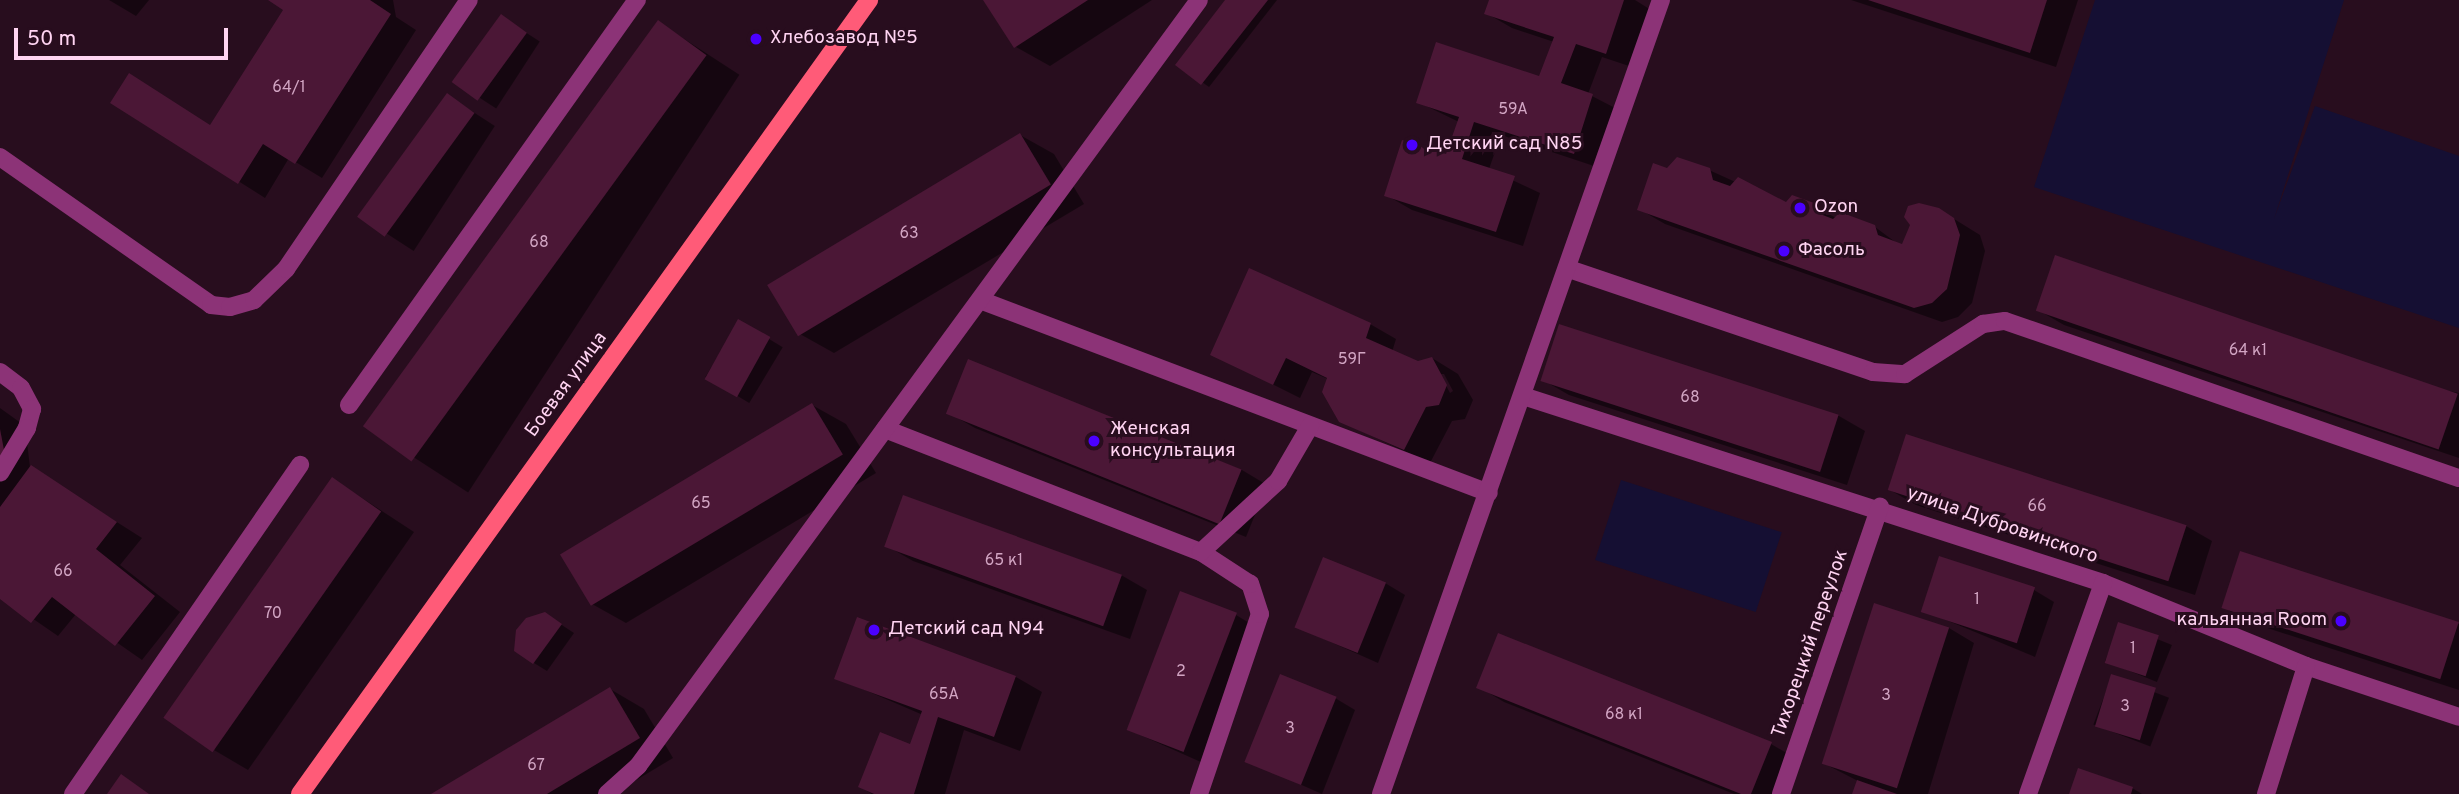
<!DOCTYPE html>
<html>
<head>
<meta charset="utf-8">
<style>
	body { margin:0 }
	#map { position:relative; width:2459px; height:794px; overflow:hidden; background:#280d1e; font-family:Overpass,sans-serif }
	div>[style] { position:absolute }
	[style*='--x'] { left:calc(var(--x)*1px); top:calc(var(--y)*1px); width:calc(var(--w)*1px); rotate:calc(var(--a)*1deg) }
	.green>* { inset:0; background:#150f33; transform-origin:0 0 }
	.shadow>* { inset:0; background:#0007; transform-origin:0 0 }
	.building>* { inset:0; background:#4b1736; transform-origin:0 0 }
	.minor>* { height:18px; margin:-9px; padding:0 9px; transform-origin:9px; border-radius:9px; background:#8c3377 }
	.major>* { height:18px; margin:-9px; padding:0 9px; transform-origin:9px; border-radius:9px; background:#ff5b78 }
	.dots>* { width:19px; height:19px; translate:-50% -50%; box-sizing:border-box; border:4px solid #280d1e; border-radius:50% }
	span { translate:-50% -50%; white-space:nowrap; text-align:center; line-height:1.15; -webkit-text-stroke:6px #280d1e; paint-order:stroke }
	.number-label { font-size:16px; color:#d2a5c3 }
	.number-label span { -webkit-text-stroke-width:0 }
	.poi-label { font-size:19px; color:#ffd4f2 }
	.left { translate:0 -50%; text-align:left }
	.right { translate:-100% -50%; text-align:right }
	.street-label { font-size:19px; color:#ffd4f2 }
	.scale { position:absolute; left:14px; top:28px; width:214px; height:32px; box-sizing:border-box; border:4px solid #ffd4f2; border-top:0; padding-left:9px; font-size:21px; line-height:24px; white-space:nowrap; color:#ffd4f2; -webkit-text-stroke:5px #280d1e; paint-order:stroke }
</style>
</head>
<body>
<div id="map">
	<div class="green">
		<div style="clip-path:polygon(2095px 0,2344px 0,2274px 219px,2315px 106px,2459px 156px,2459px 328px,2034px 187px)"></div>
		<div style="left:1621px;top:480px;width:169px;height:84px;rotate:18deg"></div>
	</div>
	<div class="shadow">
		<div style="clip-path:polygon(109px 0,149px 0,136px 16px)"></div>
		<div style="clip-path:polygon(271px 0,393px 0,396px 17px,416px 30px,322px 178px,289px 158px,265px 198px,113px 102px,211px 126px,286px 9px)"></div>
		<div style="clip-path:polygon(985px 0,1152px 0,1050px 66px,1016px 47px)"></div>
		<div style="clip-path:polygon(1227px 0,1277px 0,1209px 87px,1177px 64px)"></div>
		<div style="clip-path:polygon(1491px 0,1635px 0,1651px 10px,1632px 67px,1602px 57px,1588px 94px,1619px 110px,1600px 168px,1501px 135px,1489px 169px,1540px 193px,1523px 246px,1412px 210px,1386px 195px,1447px 156px,1459px 122px,1418px 102px,1540px 78px,1554px 42px,1512px 28px,1486px 13px)"></div>
		<div style="clip-path:polygon(1851px 0,2078px 0,2056px 67px)"></div>
		<div style="left:502px;top:17px;width:45px;height:80px;rotate:33deg"></div>
		<div style="left:658px;top:22px;width:97px;height:498px;rotate:33deg"></div>
		<div style="left:447px;top:95px;width:57px;height:149px;rotate:33deg"></div>
		<div style="clip-path:polygon(1020px 135px,1054px 154px,1084px 204px,834px 353px,800px 334px)"></div>
		<div style="clip-path:polygon(1668px 170px,1709px 170px,1786px 205px,1813px 205px,1836px 218px,1875px 227px,1902px 247px,1938px 209px,1980px 235px,1985px 251px,1972px 303px,1958px 317px,1942px 322px,1665px 224px,1639px 209px)"></div>
		<div style="clip-path:polygon(2038px 310px,2459px 393px,2459px 458px,2064px 325px)"></div>
		<div style="left:739px;top:321px;width:51px;height:65px;rotate:31deg"></div>
		<div style="clip-path:polygon(evenodd,1370px 324px,1396px 339px,1392px 352px,1418px 363px,1432px 358px,1458px 374px,1473px 400px,1465px 419px,1452px 421px,1430px 463px,1340px 421px,1328px 379px,1312px 372px,1300px 398px,1212px 354px,1370px 324px,1440px 374px,1444px 374px,1453px 391px,1450px 393px,1440px 374px)"></div>
		<div style="clip-path:polygon(1560px 326px,1839px 416px,1865px 431px,1847px 485px,1569px 395px,1543px 380px)"></div>
		<div style="clip-path:polygon(969px 361px,1242px 470px,1267px 485px,1246px 537px,975px 428px,949px 413px)"></div>
		<div style="clip-path:polygon(812px 405px,846px 424px,876px 473px,626px 623px,592px 604px)"></div>
		<div style="clip-path:polygon(0 408px,25px 426px,30px 467px,142px 538px,120px 565px,180px 612px,142px 660px,76px 614px,58px 636px,0 596px)"></div>
		<div style="clip-path:polygon(333px 479px,414px 532px,248px 770px,214px 750px)"></div>
		<div style="clip-path:polygon(1890px 490px,2186px 526px,2212px 541px,2195px 595px,1916px 505px)"></div>
		<div style="clip-path:polygon(905px 497px,1121px 575px,1147px 590px,1130px 639px,913px 561px,887px 546px)"></div>
		<div style="clip-path:polygon(1385px 583px,1405px 595px,1378px 663px,1297px 627px)"></div>
		<div style="clip-path:polygon(2034px 590px,2054px 602px,2035px 657px,1922px 610px)"></div>
		<div style="clip-path:polygon(2223px 607px,2459px 624px,2459px 690px,2249px 622px)"></div>
		<div style="clip-path:polygon(545px 614px,574px 633px,547px 671px,534px 663px)"></div>
		<div style="clip-path:polygon(1236px 615px,1256px 627px,1203px 763px,1127px 729px)"></div>
		<div style="clip-path:polygon(858px 619px,1016px 677px,1042px 692px,1020px 751px,964px 730px,945px 794px,872px 794px,860px 787px,911px 746px,923px 715px,837px 678px)"></div>
		<div style="left:2120px;top:624px;width:56px;height:40px;rotate:22deg"></div>
		<div style="clip-path:polygon(1949px 628px,1974px 643px,1928px 794px,1854px 794px,1858px 781px,1825px 764px)"></div>
		<div style="left:2112px;top:676px;width:61px;height:52px;rotate:21deg"></div>
		<div style="clip-path:polygon(1479px 687px,1771px 744px,1797px 759px,1783px 794px,1734px 794px,1504px 702px)"></div>
		<div style="clip-path:polygon(610px 689px,644px 709px,673px 758px,613px 794px,435px 794px)"></div>
		<div style="clip-path:polygon(1335px 698px,1355px 710px,1322px 794px,1247px 761px)"></div>
		<div style="clip-path:polygon(2132px 788px,2142px 794px,2071px 794px)"></div>
	</div>
	<div class="building">
		<div style="clip-path:polygon(268px 0,370px 0,391px 14px,295px 164px,263px 144px,238px 184px,110px 103px,129px 73px,210px 125px,283px 10px)"></div>
		<div style="clip-path:polygon(983px 0,1088px 0,1014px 48px)"></div>
		<div style="clip-path:polygon(1225px 0,1268px 0,1201px 85px,1175px 65px)"></div>
		<div style="clip-path:polygon(1489px 0,1624px 0,1606px 54px,1576px 44px,1561px 83px,1593px 94px,1574px 154px,1474px 122px,1462px 159px,1515px 176px,1496px 232px,1384px 196px,1402px 140px,1446px 154px,1459px 117px,1416px 103px,1436px 42px,1539px 76px,1554px 37px,1484px 14px)"></div>
		<div style="clip-path:polygon(1868px 0,2047px 0,2030px 53px)"></div>
		<div style="left:501px;top:14px;width:32px;height:84px;rotate:36deg"></div>
		<div style="left:658px;top:20px;width:60px;height:502px;rotate:36deg"></div>
		<div style="left:447px;top:93px;width:34px;height:153px;rotate:36deg"></div>
		<div style="left:1020px;top:133px;width:60px;height:295px;rotate:59deg"></div>
		<div style="clip-path:polygon(1677px 157px,1710px 168px,1713px 180px,1730px 186px,1738px 177px,1786px 202px,1792px 195px,1814px 203px,1815px 212px,1833px 219px,1840px 212px,1875px 225px,1878px 235px,1902px 244px,1910px 225px,1904px 217px,1908px 206px,1919px 203px,1939px 208px,1954px 218px,1960px 235px,1947px 289px,1932px 303px,1914px 308px,1637px 210px,1653px 163px,1667px 168px)"></div>
		<div style="left:2055px;top:255px;width:426px;height:59px;rotate:19deg"></div>
		<div style="clip-path:polygon(1249px 268px,1371px 323px,1366px 338px,1418px 361px,1432px 357px,1447px 385px,1439px 405px,1426px 407px,1404px 450px,1339px 422px,1322px 392px,1327px 378px,1286px 358px,1273px 385px,1210px 355px)"></div>
		<div style="left:738px;top:319px;width:37px;height:69px;rotate:29deg"></div>
		<div style="left:1559px;top:324px;width:294px;height:60px;rotate:18deg"></div>
		<div style="left:968px;top:359px;width:295px;height:59px;rotate:22deg"></div>
		<div style="left:812px;top:403px;width:60px;height:294px;rotate:59deg"></div>
		<div style="clip-path:polygon(0 429px,5px 455px,0 462px)"></div>
		<div style="left:1906px;top:434px;width:295px;height:59px;rotate:18deg"></div>
		<div style="clip-path:polygon(31px 465px,117px 522px,96px 549px,155px 596px,115px 646px,52px 597px,31px 623px,0 599px,0 507px)"></div>
		<div style="left:332px;top:477px;width:60px;height:294px;rotate:35deg"></div>
		<div style="left:903px;top:495px;width:233px;height:55px;rotate:20deg"></div>
		<div style="left:2240px;top:551px;width:230px;height:60px;rotate:18deg"></div>
		<div style="left:1939px;top:556px;width:101px;height:59px;rotate:18deg"></div>
		<div style="left:1323px;top:557px;width:68px;height:76px;rotate:22deg"></div>
		<div style="left:1180px;top:591px;width:61px;height:149px;rotate:21deg"></div>
		<div style="left:1874px;top:603px;width:79px;height:169px;rotate:18deg"></div>
		<div style="clip-path:polygon(545px 612px,562px 624px,533px 664px,514px 651px,516px 630px,526px 618px)"></div>
		<div style="clip-path:polygon(857px 617px,1016px 676px,994px 737px,938px 717px,914px 794px,874px 794px,858px 787px,880px 732px,910px 744px,922px 711px,834px 679px)"></div>
		<div style="left:2118px;top:622px;width:43px;height:43px;rotate:18deg"></div>
		<div style="clip-path:polygon(1498px 633px,1772px 742px,1751px 794px,1741px 794px,1476px 688px)"></div>
		<div style="left:1280px;top:674px;width:61px;height:95px;rotate:22deg"></div>
		<div style="left:2111px;top:674px;width:47px;height:55px;rotate:17deg"></div>
		<div style="clip-path:polygon(610px 687px,640px 738px,547px 794px,431px 794px)"></div>
		<div style="clip-path:polygon(2078px 768px,2133px 787px,2131px 794px,2069px 794px)"></div>
		<div style="clip-path:polygon(121px 774px,149px 794px,107px 794px)"></div>
		<div style="clip-path:polygon(1857px 780px,1897px 794px,1852px 794px)"></div>
	</div>
	<div class="minor">
		<div style="--x:0;--y:157;--w:258;--a:35"></div>
		<div style="--x:211;--y:305;--w:19;--a:6"></div>
		<div style="--x:230;--y:307;--w:25;--a:-16"></div>
		<div style="--x:254;--y:300;--w:45;--a:-44.1"></div>
		<div style="--x:286;--y:269;--w:325;--a:-55.8"></div>
		<div style="--x:1569;--y:269;--w:321;--a:18.7"></div>
		<div style="--x:1873;--y:372;--w:32;--a:4"></div>
		<div style="--x:1905;--y:374;--w:93;--a:-32.7"></div>
		<div style="--x:1983;--y:324;--w:22;--a:-8"></div>
		<div style="--x:2005;--y:321;--w:480;--a:19.1"></div>
		<div style="--x:980;--y:300;--w:544;--a:20.77"></div>
		<div style="--x:0;--y:372;--w:26;--a:37"></div>
		<div style="--x:21;--y:388;--w:24;--a:62"></div>
		<div style="--x:32;--y:409;--w:20;--a:105"></div>
		<div style="--x:27;--y:428;--w:52;--a:121"></div>
		<div style="--x:1523;--y:396;--w:609;--a:17.87"></div>
		<div style="--x:2103;--y:583;--w:219;--a:22.2"></div>
		<div style="--x:2306;--y:666;--w:161;--a:18.4"></div>
		<div style="--x:349;--y:405;--w:497;--a:-54.6"></div>
		<div style="--x:885;--y:429;--w:339;--a:21.3"></div>
		<div style="--x:73;--y:794;--w:400;--a:-55.4"></div>
		<div style="--x:607;--y:794;--w:42;--a:-42.1"></div>
		<div style="--x:638;--y:766;--w:949;--a:-53.78"></div>
		<div style="--x:1199;--y:794;--w:190;--a:-71.3"></div>
		<div style="--x:1260;--y:614;--w:32;--a:-108"></div>
		<div style="--x:1250;--y:584;--w:59;--a:-146.9"></div>
		<div style="--x:1201;--y:552;--w:105;--a:-42.7"></div>
		<div style="--x:1278;--y:481;--w:64;--a:-59.8"></div>
		<div style="--x:1381;--y:794;--w:842;--a:-70.58"></div>
		<div style="--x:1781;--y:794;--w:304;--a:-71"></div>
		<div style="--x:2028;--y:794;--w:224;--a:-70.4"></div>
		<div style="--x:2266;--y:794;--w:134;--a:-72.6"></div>
	</div>
	<div class="major">
		<div style="--x:300;--y:794;--w:977;--a:-54.37"></div>
	</div>
	<div class="dots">
		<div style="left:756px;top:39px;background:#4b00ff"></div>
		<div style="left:1412px;top:145px;background:#4b00ff"></div>
		<div style="left:1800px;top:208px;background:#4b00ff"></div>
		<div style="left:1784px;top:251px;background:#4b00ff"></div>
		<div style="left:1094px;top:441px;background:#4b00ff"></div>
		<div style="left:2341px;top:621px;background:#4b00ff"></div>
		<div style="left:874px;top:630px;background:#4b00ff"></div>
	</div>
	<div class="number-label">
		<span style="left:289px;top:88px">64/1</span>
		<span style="left:1513px;top:110px">59А</span>
		<span style="left:909px;top:234px">63</span>
		<span style="left:539px;top:243px">68</span>
		<span style="left:2248px;top:351px">64 к1</span>
		<span style="left:1352px;top:360px">59Г</span>
		<span style="left:1690px;top:398px">68</span>
		<span style="left:701px;top:504px">65</span>
		<span style="left:2037px;top:507px">66</span>
		<span style="left:1004px;top:561px">65 к1</span>
		<span style="left:63px;top:572px">66</span>
		<span style="left:1977px;top:600px">1</span>
		<span style="left:273px;top:614px">70</span>
		<span style="left:2133px;top:649px">1</span>
		<span style="left:1181px;top:672px">2</span>
		<span style="left:944px;top:695px">65А</span>
		<span style="left:1886px;top:696px">3</span>
		<span style="left:2125px;top:707px">3</span>
		<span style="left:1624px;top:715px">68 к1</span>
		<span style="left:1290px;top:729px">3</span>
		<span style="left:536px;top:766px">67</span>
	</div>
	<div class="poi-label">
		<span class="left" style="left:770px;top:39px">Хлебозавод №5</span>
		<span class="left" style="left:1426px;top:145px">Детский сад N85</span>
		<span class="left" style="left:1814px;top:208px">Ozon</span>
		<span class="left" style="left:1798px;top:251px">Фасоль</span>
		<span class="left" style="left:1110px;top:441px">Женская<br>консультация</span>
		<span class="right" style="left:2327px;top:621px">кальянная Room</span>
		<span class="left" style="left:888px;top:630px">Детский сад N94</span>
	</div>
	<div class="street-label">
		<span style="left:567px;top:385px;rotate:-54deg">Боевая улица</span>
		<span style="left:2002px;top:526px;rotate:19deg">улица Дубровинского</span>
		<span style="left:1811px;top:644px;rotate:-71deg">Тихорецкий переулок</span>
	</div>
	<div class="scale">50 m</div>
</div>
</body>
</html>
